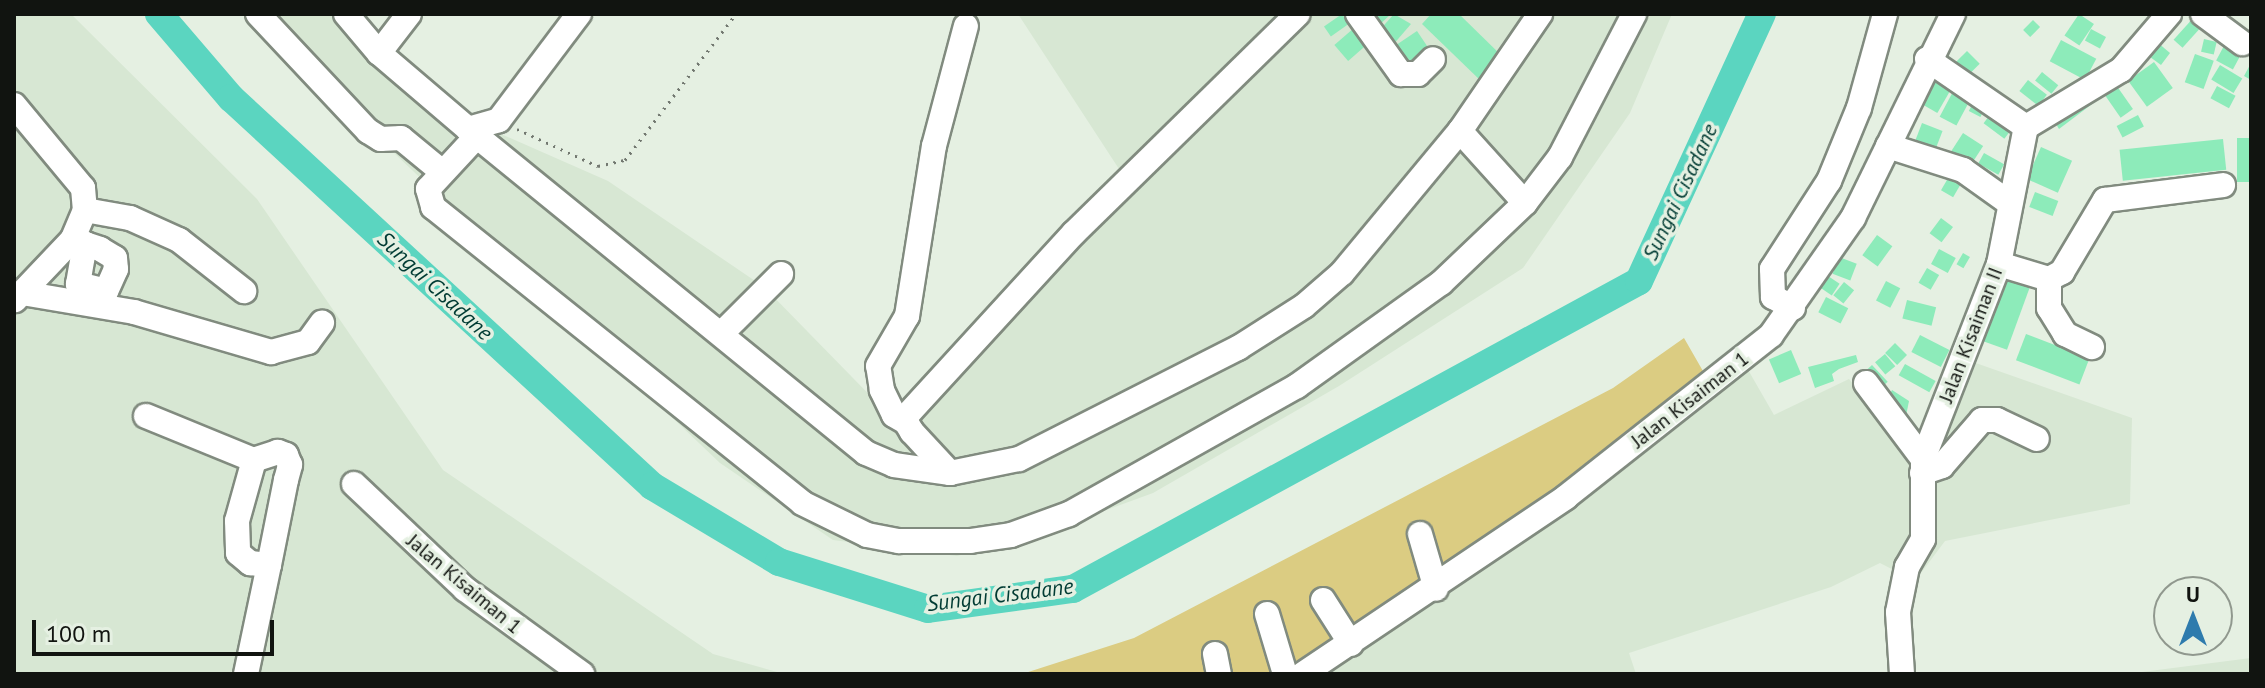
<!DOCTYPE html>
<html>
<head>
<meta charset="utf-8">
<style>
	body { margin:0 }
	#map { position:relative; width:2265px; height:688px; overflow:hidden; background:#e5f0e2; font-family:"PT Sans",sans-serif }
	div>[style] { position:absolute }
	[style*='--x'] { left:calc(var(--x)*1px); top:calc(var(--y)*1px); width:calc(var(--w)*1px); rotate:calc(var(--a)*1deg) }
	.built>* { inset:0; background:#d7e7d3 }
	.green>* { inset:0; background:#dbcc82 }
	.river>* { height:28px; margin:-14px; padding:0 14px; transform-origin:14px; border-radius:14px; background:#5bd5c0 }
	.building>* { inset:0; background:#8debba; transform-origin:0 0 }
	.path>* { height:3px; margin-top:-1.5px; transform-origin:0; background:repeating-linear-gradient(90deg,#727870 0 2px,transparent 0 8px) }
	.roads { filter:drop-shadow(2px 0 #818b7f) drop-shadow(-2px 0 #818b7f) drop-shadow(0 2px #818b7f) drop-shadow(0 -2px #818b7f) }
	.minor>* { height:24px; margin:-12px; padding:0 12px; transform-origin:12px; border-radius:12px; background:#fff }
	span { translate:-50% -50%; white-space:nowrap; text-align:center; line-height:1.15; -webkit-text-stroke:7px #e5f0e2; paint-order:stroke }
	.street-label { font-size:20px; color:#111410 }
	.water-label { font-size:22px; color:#003b33; font-style:italic }
	.frame { position:absolute; inset:0; border:16px solid #111410; pointer-events:none }
	.north { position:absolute; left:2153px; top:576px; width:80px; height:80px; box-sizing:border-box; background:#e5f0e2; border:2px solid #90988e; border-radius:50%; rotate:0deg; font-size:22px; font-weight:700; line-height:32px; text-align:center; color:#111410 }
	.north::after { content:''; display:block; margin:auto; width:28px; height:36px; background:#2e7bad; clip-path:polygon(50% 0,100% 100%,50% 72%,0 100%) }
	.scale { position:absolute; left:32px; top:620px; width:242px; height:36px; box-sizing:border-box; border:4px solid #111410; border-top:0; padding-left:10px; font-size:24px; line-height:28px; white-space:nowrap; color:#111410; -webkit-text-stroke:6px #e5f0e2; paint-order:stroke }
</style>
</head>
<body>
<div id="map">
	<div class="built">
		<div style="clip-path:polygon(14px 14px,71px 14px,257px 199px,443px 470px,713px 654px,784px 674px,14px 674px)"></div>
		<div style="clip-path:polygon(248px 14px,355px 14px,385px 53px,476px 123px,608px 181px,764px 287px,896px 422px,1119px 169px,1018px 14px,1672px 14px,1630px 113px,1523px 268px,1339px 386px,1153px 493px,1038px 535px,957px 556px,833px 540px,720px 463px)"></div>
		<div style="clip-path:polygon(1953px 355px,2132px 418px,2130px 504px,1945px 541px,1915px 581px,1880px 563px,1831px 587px,1629px 653px,1636px 674px,1315px 674px,1451px 589px,1747px 368px,1774px 415px,1849px 379px,1917px 460px)"></div>
		<div style="clip-path:polygon(2251px 658px,2251px 674px,2123px 674px,2134px 673px)"></div>
	</div>
	<div class="green">
		<div style="clip-path:polygon(1684px 338px,1715px 392px,1451px 589px,1315px 674px,1022px 674px,1134px 638px,1613px 388px)"></div>
	</div>
	<div class="river">
		<div style="--x:159;--y:14;--w:111;--a:49.4"></div>
		<div style="--x:231;--y:98;--w:573;--a:42.66"></div>
		<div style="--x:652;--y:486;--w:148;--a:30.9"></div>
		<div style="--x:779;--y:562;--w:156;--a:17.5"></div>
		<div style="--x:928;--y:609;--w:146;--a:-7.9"></div>
		<div style="--x:1073;--y:589;--w:644;--a:-28.55"></div>
		<div style="--x:1639;--y:281;--w:294;--a:-65.3"></div>
	</div>
	<div class="building">
		<div style="left:1342px;top:14px;width:12px;height:22px;rotate:55deg"></div>
		<div style="clip-path:polygon(1368px 14px,1391px 14px,1377px 27px)"></div>
		<div style="clip-path:polygon(1394px 14px,1411px 24px,1392px 46px,1377px 33px)"></div>
		<div style="clip-path:polygon(1431px 14px,1459px 14px,1505px 59px,1482px 82px,1422px 24px)"></div>
		<div style="left:2079px;top:14px;width:18px;height:26px;rotate:34deg"></div>
		<div style="left:2195px;top:16px;width:12px;height:32px;rotate:42deg"></div>
		<div style="left:2033px;top:20px;width:10px;height:14px;rotate:45deg"></div>
		<div style="left:1354px;top:28px;width:21px;height:26px;rotate:49deg"></div>
		<div style="left:2091px;top:29px;width:17px;height:13px;rotate:28deg"></div>
		<div style="left:1417px;top:31px;width:27px;height:31px;rotate:56deg"></div>
		<div style="left:2204px;top:39px;width:13px;height:13px;rotate:13deg"></div>
		<div style="left:2061px;top:40px;width:40px;height:24px;rotate:28deg"></div>
		<div style="clip-path:polygon(2157px 42px,2170px 53px,2161px 65px,2146px 54px)"></div>
		<div style="left:2226px;top:42px;width:19px;height:21px;rotate:28deg"></div>
		<div style="left:1967px;top:51px;width:18px;height:16px;rotate:45deg"></div>
		<div style="left:2195px;top:54px;width:20px;height:30px;rotate:20deg"></div>
		<div style="left:2154px;top:62px;width:32px;height:32px;rotate:54deg"></div>
		<div style="clip-path:polygon(2251px 63px,2251px 80px,2244px 76px)"></div>
		<div style="left:2220px;top:65px;width:26px;height:17px;rotate:31deg"></div>
		<div style="left:1939px;top:70px;width:20px;height:38px;rotate:30deg"></div>
		<div style="left:2042px;top:72px;width:21px;height:11px;rotate:39deg"></div>
		<div style="left:2028px;top:80px;width:24px;height:14px;rotate:38deg"></div>
		<div style="left:2114px;top:82px;width:33px;height:15px;rotate:55deg"></div>
		<div style="left:1957px;top:84px;width:19px;height:37px;rotate:28deg"></div>
		<div style="left:2217px;top:86px;width:21px;height:14px;rotate:28deg"></div>
		<div style="clip-path:polygon(2088px 89px,2096px 101px,2059px 129px,2050px 114px)"></div>
		<div style="left:1977px;top:95px;width:13px;height:18px;rotate:27deg"></div>
		<div style="left:1992px;top:112px;width:26px;height:14px;rotate:37deg"></div>
		<div style="left:2138px;top:115px;width:13px;height:24px;rotate:63deg"></div>
		<div style="left:1922px;top:123px;width:22px;height:28px;rotate:21deg"></div>
		<div style="left:1963px;top:133px;width:24px;height:27px;rotate:33deg"></div>
		<div style="left:2237px;top:138px;width:14px;height:44px"></div>
		<div style="left:2223px;top:139px;width:31px;height:104px;rotate:84deg"></div>
		<div style="left:2041px;top:147px;width:34px;height:35px;rotate:24deg"></div>
		<div style="left:1984px;top:153px;width:23px;height:12px;rotate:29deg"></div>
		<div style="left:1951px;top:173px;width:14px;height:20px;rotate:30deg"></div>
		<div style="left:2035px;top:192px;width:25px;height:16px;rotate:21deg"></div>
		<div style="left:1941px;top:218px;width:15px;height:19px;rotate:37deg"></div>
		<div style="left:1877px;top:235px;width:19px;height:25px;rotate:36deg"></div>
		<div style="left:1939px;top:249px;width:19px;height:17px;rotate:28deg"></div>
		<div style="left:1963px;top:253px;width:8px;height:13px;rotate:30deg"></div>
		<div style="left:1839px;top:257px;width:19px;height:18px;rotate:21deg"></div>
		<div style="left:1927px;top:268px;width:14px;height:17px;rotate:30deg"></div>
		<div style="left:1828px;top:276px;width:14px;height:14px;rotate:34deg"></div>
		<div style="left:2003px;top:276px;width:29px;height:68px;rotate:20deg"></div>
		<div style="left:1886px;top:281px;width:16px;height:22px;rotate:27deg"></div>
		<div style="left:1844px;top:282px;width:13px;height:17px;rotate:39deg"></div>
		<div style="left:1826px;top:297px;width:25px;height:17px;rotate:27deg"></div>
		<div style="left:1907px;top:300px;width:30px;height:19px;rotate:14deg"></div>
		<div style="left:2026px;top:334px;width:68px;height:28px;rotate:21deg"></div>
		<div style="left:1920px;top:335px;width:33px;height:19px;rotate:27deg"></div>
		<div style="left:1895px;top:343px;width:17px;height:14px;rotate:45deg"></div>
		<div style="left:1791px;top:350px;width:26px;height:24px;rotate:67deg"></div>
		<div style="left:1885px;top:354px;width:16px;height:13px;rotate:50deg"></div>
		<div style="clip-path:polygon(1856px 355px,1858px 362px,1839px 369px,1832px 374px,1834px 381px,1815px 388px,1808px 367px)"></div>
		<div style="left:1905px;top:364px;width:35px;height:13px;rotate:29deg"></div>
		<div style="left:1872px;top:365px;width:23px;height:13px;rotate:47deg"></div>
		<div style="clip-path:polygon(1892px 390px,1909px 401px,1906px 416px,1885px 403px)"></div>
	</div>
	<div class="path">
		<div style="--x:517;--y:129;--w:89;--a:24.6"></div>
		<div style="--x:598;--y:166;--w:28;--a:-13"></div>
		<div style="--x:625;--y:160;--w:183;--a:-52.8"></div>
	</div>
	<div class="roads">
		<div class="minor">
			<div style="--x:258;--y:14;--w:161;--a:46.8"></div>
			<div style="--x:368;--y:131;--w:15;--a:32"></div>
			<div style="--x:381;--y:139;--w:20;--a:-3"></div>
			<div style="--x:401;--y:138;--w:52;--a:39.5"></div>
			<div style="--x:346;--y:14;--w:51;--a:49.8"></div>
			<div style="--x:379;--y:53;--w:117;--a:40.5"></div>
			<div style="--x:468;--y:129;--w:513;--a:39.15"></div>
			<div style="--x:866;--y:453;--w:30;--a:23"></div>
			<div style="--x:894;--y:465;--w:57;--a:8.1"></div>
			<div style="--x:950;--y:473;--w:70;--a:-11.5"></div>
			<div style="--x:1019;--y:459;--w:246;--a:-26.9"></div>
			<div style="--x:1238;--y:348;--w:78;--a:-32.5"></div>
			<div style="--x:1304;--y:306;--w:50;--a:-41"></div>
			<div style="--x:1342;--y:273;--w:185;--a:-50.3"></div>
			<div style="--x:1460;--y:131;--w:142;--a:-55.6"></div>
			<div style="--x:1358;--y:14;--w:74;--a:54.4"></div>
			<div style="--x:1401;--y:74;--w:17;--a:0"></div>
			<div style="--x:1418;--y:74;--w:21;--a:-45"></div>
			<div style="--x:2203;--y:14;--w:49;--a:36.6"></div>
			<div style="--x:379;--y:53;--w:49;--a:-52.4"></div>
			<div style="--x:1927;--y:59;--w:120;--a:34.5"></div>
			<div style="--x:14;--y:105;--w:108;--a:50.3"></div>
			<div style="--x:83;--y:188;--w:22;--a:85"></div>
			<div style="--x:85;--y:210;--w:33;--a:113"></div>
			<div style="--x:72;--y:240;--w:83;--a:133.5"></div>
			<div style="--x:468;--y:129;--w:32;--a:-16"></div>
			<div style="--x:499;--y:120;--w:133;--a:-53"></div>
			<div style="--x:1460;--y:131;--w:97;--a:47.9"></div>
			<div style="--x:477;--y:136;--w:72;--a:132.8"></div>
			<div style="--x:428;--y:189;--w:19;--a:74"></div>
			<div style="--x:433;--y:207;--w:473;--a:38.7"></div>
			<div style="--x:802;--y:503;--w:72;--a:26.2"></div>
			<div style="--x:867;--y:535;--w:33;--a:11"></div>
			<div style="--x:899;--y:541;--w:71;--a:0"></div>
			<div style="--x:970;--y:541;--w:41;--a:-8.3"></div>
			<div style="--x:1011;--y:535;--w:62;--a:-19.9"></div>
			<div style="--x:1069;--y:514;--w:261;--a:-29.3"></div>
			<div style="--x:1297;--y:386;--w:177;--a:-35.6"></div>
			<div style="--x:1441;--y:283;--w:116;--a:-43.6"></div>
			<div style="--x:1525;--y:203;--w:58;--a:-52.7"></div>
			<div style="--x:1560;--y:157;--w:161;--a:-62.6"></div>
			<div style="--x:1888;--y:146;--w:79;--a:17.7"></div>
			<div style="--x:1963;--y:170;--w:55;--a:35.4"></div>
			<div style="--x:85;--y:210;--w:46;--a:10.1"></div>
			<div style="--x:130;--y:218;--w:54;--a:24.2"></div>
			<div style="--x:179;--y:240;--w:83;--a:38.1"></div>
			<div style="--x:72;--y:240;--w:14;--a:17"></div>
			<div style="--x:85;--y:244;--w:16;--a:18"></div>
			<div style="--x:100;--y:249;--w:17;--a:31"></div>
			<div style="--x:115;--y:258;--w:11;--a:85"></div>
			<div style="--x:116;--y:269;--w:24;--a:114"></div>
			<div style="--x:106;--y:291;--w:29;--a:-166"></div>
			<div style="--x:78;--y:284;--w:41;--a:-80.1"></div>
			<div style="--x:1999;--y:264;--w:52;--a:16.7"></div>
			<div style="--x:2049;--y:279;--w:15;--a:-28"></div>
			<div style="--x:2062;--y:272;--w:84;--a:-59.2"></div>
			<div style="--x:2105;--y:200;--w:119;--a:-7.2"></div>
			<div style="--x:2049;--y:279;--w:29;--a:90"></div>
			<div style="--x:2049;--y:308;--w:31;--a:58"></div>
			<div style="--x:2065;--y:334;--w:30;--a:26"></div>
			<div style="--x:22;--y:293;--w:114;--a:9.6"></div>
			<div style="--x:134;--y:312;--w:143;--a:16.3"></div>
			<div style="--x:271;--y:352;--w:38;--a:-15"></div>
			<div style="--x:308;--y:342;--w:24;--a:-54"></div>
			<div style="--x:1793;--y:308;--w:23;--a:-151"></div>
			<div style="--x:1773;--y:297;--w:28;--a:-92"></div>
			<div style="--x:1772;--y:269;--w:105;--a:-57.1"></div>
			<div style="--x:1829;--y:181;--w:79;--a:-67.7"></div>
			<div style="--x:1859;--y:108;--w:98;--a:-74.5"></div>
			<div style="--x:721;--y:334;--w:85;--a:-45"></div>
			<div style="--x:1866;--y:383;--w:95;--a:53.1"></div>
			<div style="--x:146;--y:416;--w:117;--a:22.2"></div>
			<div style="--x:906;--y:422;--w:14;--a:-150"></div>
			<div style="--x:894;--y:415;--w:28;--a:-116"></div>
			<div style="--x:882;--y:390;--w:24;--a:-99"></div>
			<div style="--x:878;--y:366;--w:58;--a:-59.9"></div>
			<div style="--x:907;--y:316;--w:172;--a:-81"></div>
			<div style="--x:934;--y:146;--w:124;--a:-75.1"></div>
			<div style="--x:950;--y:473;--w:56;--a:-132.8"></div>
			<div style="--x:912;--y:432;--w:12;--a:-121"></div>
			<div style="--x:906;--y:422;--w:8;--a:-76"></div>
			<div style="--x:908;--y:414;--w:246;--a:-47.5"></div>
			<div style="--x:1074;--y:233;--w:313;--a:-44.4"></div>
			<div style="--x:1922;--y:473;--w:21;--a:-19"></div>
			<div style="--x:1942;--y:466;--w:61;--a:-49"></div>
			<div style="--x:1982;--y:420;--w:15;--a:0"></div>
			<div style="--x:1997;--y:420;--w:44;--a:25.4"></div>
			<div style="--x:354;--y:484;--w:153;--a:43.4"></div>
			<div style="--x:465;--y:589;--w:145;--a:36"></div>
			<div style="--x:1420;--y:534;--w:57;--a:73.8"></div>
			<div style="--x:1323;--y:600;--w:52;--a:57.5"></div>
			<div style="--x:1267;--y:614;--w:63;--a:73.3"></div>
			<div style="--x:1215;--y:654;--w:20;--a:79"></div>
			<div style="--x:246;--y:674;--w:111;--a:-78.1"></div>
			<div style="--x:269;--y:565;--w:87;--a:-78.7"></div>
			<div style="--x:286;--y:480;--w:16;--a:-75"></div>
			<div style="--x:290;--y:465;--w:11;--a:-112"></div>
			<div style="--x:286;--y:455;--w:9;--a:-159"></div>
			<div style="--x:278;--y:452;--w:25;--a:162"></div>
			<div style="--x:254;--y:460;--w:63;--a:105.6"></div>
			<div style="--x:237;--y:521;--w:32;--a:88"></div>
			<div style="--x:238;--y:553;--w:16;--a:40"></div>
			<div style="--x:250;--y:563;--w:19;--a:6"></div>
			<div style="--x:1303;--y:674;--w:317;--a:-33.9"></div>
			<div style="--x:1566;--y:497;--w:261;--a:-38.3"></div>
			<div style="--x:1771;--y:335;--w:143;--a:-55"></div>
			<div style="--x:1853;--y:218;--w:227;--a:-63.9"></div>
			<div style="--x:1902;--y:674;--w:62;--a:-93.7"></div>
			<div style="--x:1898;--y:612;--w:46;--a:-78.7"></div>
			<div style="--x:1907;--y:567;--w:32;--a:-60"></div>
			<div style="--x:1923;--y:539;--w:80;--a:-90"></div>
			<div style="--x:1923;--y:459;--w:209;--a:-68.7"></div>
			<div style="--x:1999;--y:264;--w:140;--a:-78.9"></div>
			<div style="--x:2026;--y:127;--w:111;--a:-31"></div>
			<div style="--x:2121;--y:70;--w:74;--a:-49.4"></div>
		</div>
	</div>
	<div class="street-label">
		<span style="left:1971px;top:335px;rotate:-69deg">Jalan Kisaiman II</span>
		<span style="left:1690px;top:400px;rotate:-38deg">Jalan Kisaiman 1</span>
		<span style="left:464px;top:584px;rotate:40deg">Jalan Kisaiman 1</span>
	</div>
	<div class="water-label">
		<span style="left:1680px;top:192px;rotate:-65deg">Sungai Cisadane</span>
		<span style="left:435px;top:286px;rotate:43deg">Sungai Cisadane</span>
		<span style="left:1000px;top:595px;rotate:-7deg">Sungai Cisadane</span>
	</div>
	<div class="frame"></div>
	<div class="north">U</div>
	<div class="scale">100 m</div>
</div>
</body>
</html>
